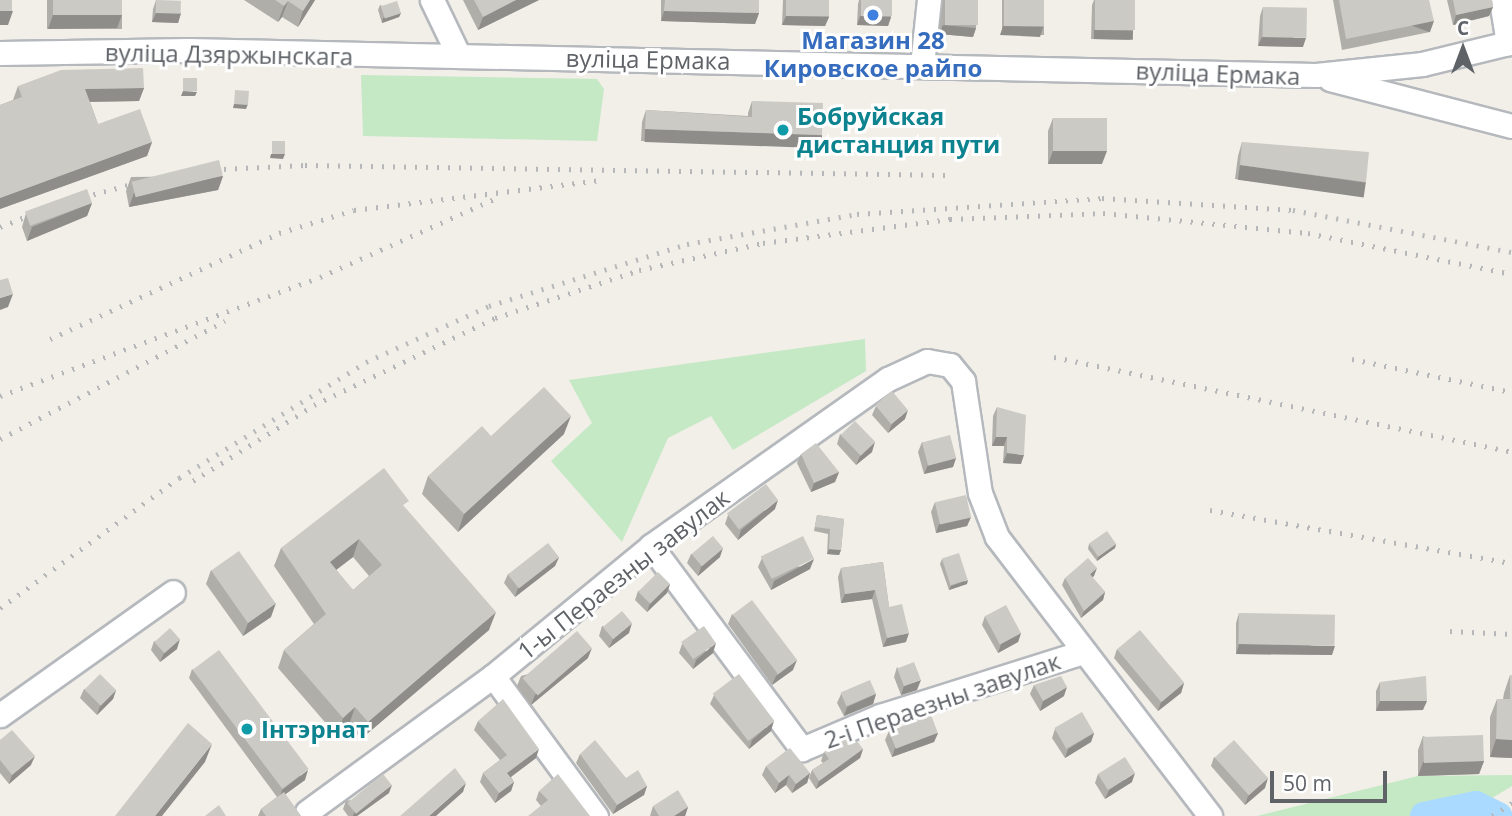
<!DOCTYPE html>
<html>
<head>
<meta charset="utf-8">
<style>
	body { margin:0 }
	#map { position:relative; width:1512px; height:816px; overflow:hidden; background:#f1efe8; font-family:"Open Sans",sans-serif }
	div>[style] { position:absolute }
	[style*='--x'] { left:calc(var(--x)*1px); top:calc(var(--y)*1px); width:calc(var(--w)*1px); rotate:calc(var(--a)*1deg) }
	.green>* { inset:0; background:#c5e8c5 }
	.river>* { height:28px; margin:-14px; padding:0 14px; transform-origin:14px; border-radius:14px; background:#aadaff }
	.roads { filter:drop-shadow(2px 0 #b5b8bc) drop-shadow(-2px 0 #b5b8bc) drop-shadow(0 2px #b5b8bc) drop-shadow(0 -2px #b5b8bc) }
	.minor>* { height:23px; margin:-11.5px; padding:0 11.5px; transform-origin:11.5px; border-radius:11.5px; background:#fff }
	.rail>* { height:4.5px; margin-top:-2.25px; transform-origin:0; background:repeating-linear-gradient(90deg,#b6b7b8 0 2px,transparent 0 11px) }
	.wall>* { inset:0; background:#afaea9; transform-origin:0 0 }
	.shaded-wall>* { inset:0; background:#8f8d8a; transform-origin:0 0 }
	.building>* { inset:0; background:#cccac5; transform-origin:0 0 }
	.dots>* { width:19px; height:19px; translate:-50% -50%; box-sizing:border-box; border:4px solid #fff; border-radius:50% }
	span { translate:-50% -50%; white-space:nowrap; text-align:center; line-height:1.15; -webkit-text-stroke:6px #fff; paint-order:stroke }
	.shop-label { font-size:24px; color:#366cbe; font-weight:700 }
	.street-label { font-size:24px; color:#5f6368 }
	.culture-label { font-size:24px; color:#0d838f; font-weight:700 }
	.left { translate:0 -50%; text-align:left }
	.north { position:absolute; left:1428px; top:14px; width:70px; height:70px; -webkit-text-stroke:5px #fff; paint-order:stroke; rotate:0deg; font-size:19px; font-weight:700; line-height:28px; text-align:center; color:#5f6368 }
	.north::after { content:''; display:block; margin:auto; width:24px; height:32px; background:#5f6368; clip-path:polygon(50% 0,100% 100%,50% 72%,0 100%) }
	.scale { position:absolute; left:1270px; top:771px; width:117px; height:32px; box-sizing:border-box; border:4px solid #5f6368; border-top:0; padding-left:9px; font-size:21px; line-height:24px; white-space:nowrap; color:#5f6368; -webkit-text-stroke:5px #fff; paint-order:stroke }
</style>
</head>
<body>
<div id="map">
	<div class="green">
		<div style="clip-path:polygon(361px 75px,597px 79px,604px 89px,597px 141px,363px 136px)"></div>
		<div style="clip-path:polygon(865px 339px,866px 371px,733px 450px,711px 416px,668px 438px,622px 542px,551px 461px,592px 423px,569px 380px)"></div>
		<div style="clip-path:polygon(1512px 775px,1512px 786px,1463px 816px,1257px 816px,1418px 776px)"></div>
	</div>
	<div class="river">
		<div style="--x:1424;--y:816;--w:53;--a:-11.9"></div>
		<div style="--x:1476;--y:805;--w:25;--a:26"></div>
	</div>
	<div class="roads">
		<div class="minor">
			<div style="--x:432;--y:0;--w:62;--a:64.3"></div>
			<div style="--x:1501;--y:0;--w:44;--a:80.8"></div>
			<div style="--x:0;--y:53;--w:189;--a:-0.9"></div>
			<div style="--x:189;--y:50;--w:1127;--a:1.27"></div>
			<div style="--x:1316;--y:75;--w:107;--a:-5.9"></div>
			<div style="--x:1422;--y:64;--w:93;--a:-13.7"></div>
			<div style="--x:922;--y:65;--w:65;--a:-83.9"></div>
			<div style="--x:1330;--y:79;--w:188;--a:14.5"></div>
			<div style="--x:651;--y:546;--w:253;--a:53.4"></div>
			<div style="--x:802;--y:749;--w:85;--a:-22.9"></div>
			<div style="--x:880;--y:716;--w:213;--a:-17.5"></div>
			<div style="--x:493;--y:676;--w:174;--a:53.7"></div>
			<div style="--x:0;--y:715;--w:212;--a:-35.4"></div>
			<div style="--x:307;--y:812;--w:230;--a:-36.2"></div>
			<div style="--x:493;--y:676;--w:205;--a:-39.4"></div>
			<div style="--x:651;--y:546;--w:290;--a:-35.2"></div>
			<div style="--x:888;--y:379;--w:43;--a:-24.8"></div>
			<div style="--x:927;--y:361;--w:23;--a:10"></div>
			<div style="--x:950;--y:365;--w:21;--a:51"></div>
			<div style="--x:963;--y:381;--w:113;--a:81.4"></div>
			<div style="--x:980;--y:493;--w:47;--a:68.9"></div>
			<div style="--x:997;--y:537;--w:351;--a:52.6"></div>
		</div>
	</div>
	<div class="rail">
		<div style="--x:202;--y:170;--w:103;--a:-2.8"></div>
		<div style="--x:305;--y:165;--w:642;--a:0.89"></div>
		<div style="--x:72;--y:200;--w:78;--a:-14.9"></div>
		<div style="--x:0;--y:227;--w:45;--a:-22"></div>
		<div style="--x:50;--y:339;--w:252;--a:-24.8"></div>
		<div style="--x:279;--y:233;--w:78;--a:-17"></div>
		<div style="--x:354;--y:210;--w:251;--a:-6.9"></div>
		<div style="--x:1054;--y:357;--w:468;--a:11.7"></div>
		<div style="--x:1352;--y:359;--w:163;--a:11.7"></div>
		<div style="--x:0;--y:396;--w:341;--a:-20.4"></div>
		<div style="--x:320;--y:277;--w:191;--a:-24.1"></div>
		<div style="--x:0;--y:439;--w:254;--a:-27.7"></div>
		<div style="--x:193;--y:481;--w:143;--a:-32.1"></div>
		<div style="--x:314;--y:405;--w:201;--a:-25.7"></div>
		<div style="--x:495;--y:318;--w:152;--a:-18.4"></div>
		<div style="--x:639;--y:270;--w:127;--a:-12.3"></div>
		<div style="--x:763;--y:243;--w:189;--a:-7.3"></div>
		<div style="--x:950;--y:219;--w:153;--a:-2.2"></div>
		<div style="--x:1103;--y:213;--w:206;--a:5.6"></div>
		<div style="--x:1308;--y:233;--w:208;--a:11.4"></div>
		<div style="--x:1210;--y:510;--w:307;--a:10"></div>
		<div style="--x:0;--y:608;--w:221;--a:-36"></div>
		<div style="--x:179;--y:478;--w:220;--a:-31.8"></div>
		<div style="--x:366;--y:362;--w:135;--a:-24.5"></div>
		<div style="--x:489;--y:306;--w:207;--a:-17.4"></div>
		<div style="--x:687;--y:244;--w:173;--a:-10"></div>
		<div style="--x:857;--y:214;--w:246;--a:-3.7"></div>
		<div style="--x:1102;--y:198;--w:191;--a:3.6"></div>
		<div style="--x:1293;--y:210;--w:223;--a:10.9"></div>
		<div style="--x:1450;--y:631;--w:62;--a:2.8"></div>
		<div style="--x:1492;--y:816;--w:24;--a:-33"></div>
	</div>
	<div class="wall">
		<div style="left:47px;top:0;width:75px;height:29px"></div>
		<div style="clip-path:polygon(156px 0,181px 13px,178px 23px,152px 22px,153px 9px)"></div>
		<div style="clip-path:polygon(244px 0,315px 0,298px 27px,282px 17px,278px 22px)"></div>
		<div style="clip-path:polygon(463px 0,539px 0,478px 30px)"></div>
		<div style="clip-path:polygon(661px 0,759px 0,759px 13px,755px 24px,661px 21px)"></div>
		<div style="clip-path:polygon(783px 0,829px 0,829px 17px,825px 26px,782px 25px)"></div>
		<div style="clip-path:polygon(859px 0,892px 0,891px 17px,888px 26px,857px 25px,858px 4px)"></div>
		<div style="clip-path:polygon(943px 0,978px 0,976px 28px,973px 37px,939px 34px)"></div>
		<div style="left:1002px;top:0;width:42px;height:35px"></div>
		<div style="clip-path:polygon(1094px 0,1135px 0,1133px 31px,1130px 40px,1091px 39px,1092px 5px)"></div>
		<div style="clip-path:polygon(1333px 0,1429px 0,1430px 32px,1342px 50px)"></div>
		<div style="clip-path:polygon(1447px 0,1492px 0,1493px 7px,1489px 16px,1453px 25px)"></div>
		<div style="clip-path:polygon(380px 5px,401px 13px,399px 17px,382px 23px,378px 10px)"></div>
		<div style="clip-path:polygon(1263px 7px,1303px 47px,1258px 46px,1260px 16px)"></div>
		<div style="clip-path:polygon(18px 86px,144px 88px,139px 101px,90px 102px,98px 124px,152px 142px,147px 156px,0 209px,0 105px,13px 100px)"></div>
		<div style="clip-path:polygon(752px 101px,822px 135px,818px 147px,641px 141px,642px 122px,646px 110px,748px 116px,748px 113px)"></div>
		<div style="clip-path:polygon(1053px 118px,1102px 164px,1048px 164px,1048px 131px)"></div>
		<div style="clip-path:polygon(1242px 142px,1366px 182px,1361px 195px,1235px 179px,1238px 156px)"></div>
		<div style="clip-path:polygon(223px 176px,218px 190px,129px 207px,126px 191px,131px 177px)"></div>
		<div style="clip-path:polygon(92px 203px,87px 216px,27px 241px,22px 227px,26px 213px)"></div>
		<div style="clip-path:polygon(876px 406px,905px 419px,888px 433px,872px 415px)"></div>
		<div style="clip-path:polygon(997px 407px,1021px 464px,1003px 463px,1004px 446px,992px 446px,993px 416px)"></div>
		<div style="clip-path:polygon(564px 434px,458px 532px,422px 494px,428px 476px,491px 436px)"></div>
		<div style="clip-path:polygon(840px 434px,872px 452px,856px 465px,837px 444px)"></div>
		<div style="clip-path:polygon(922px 442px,956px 458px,953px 467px,924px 474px,918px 452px)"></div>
		<div style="clip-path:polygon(801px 454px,839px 472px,835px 482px,811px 492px,797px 463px)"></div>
		<div style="clip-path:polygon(935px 502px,971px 517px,967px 526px,936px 533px,931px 512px)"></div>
		<div style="clip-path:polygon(evenodd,406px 509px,489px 630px,361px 739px,349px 725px,337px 736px,278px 668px,284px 650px,314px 624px,274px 566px,281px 548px,406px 509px,353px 557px,369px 576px,353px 590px,336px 570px,353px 557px)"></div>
		<div style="clip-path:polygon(775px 509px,738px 540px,725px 524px,728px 515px)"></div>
		<div style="clip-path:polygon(817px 515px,844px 519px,841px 550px,839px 555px,827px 554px,828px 534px,814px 531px)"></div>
		<div style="clip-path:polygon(1089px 544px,1116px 544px,1115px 548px,1097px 561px,1088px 549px)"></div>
		<div style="clip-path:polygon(691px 554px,720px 557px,698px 576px,687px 563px)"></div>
		<div style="clip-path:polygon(559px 557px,555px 566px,515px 597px,504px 583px,508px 574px)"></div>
		<div style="clip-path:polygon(762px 558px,810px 569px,771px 590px,758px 567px)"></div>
		<div style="clip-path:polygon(942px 559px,967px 584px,949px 590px,940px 564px)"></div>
		<div style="clip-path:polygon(883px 562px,889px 607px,906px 642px,883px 647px,872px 599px,841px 603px,838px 577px,841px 568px)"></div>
		<div style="clip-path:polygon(211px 570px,271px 617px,243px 636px,206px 584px)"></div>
		<div style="clip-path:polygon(1094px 576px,1092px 577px,1105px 592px,1103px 600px,1081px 618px,1062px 585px,1065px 578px)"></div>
		<div style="clip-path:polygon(670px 584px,667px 593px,647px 612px,635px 600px,638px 591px)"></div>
		<div style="clip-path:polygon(1239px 613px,1332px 655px,1236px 654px,1236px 623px)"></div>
		<div style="clip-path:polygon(732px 614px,793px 670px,772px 685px,728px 624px)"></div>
		<div style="clip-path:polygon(985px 616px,1021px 633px,1018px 642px,998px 653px,982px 625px)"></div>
		<div style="clip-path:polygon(602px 626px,629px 633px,609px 648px,599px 636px)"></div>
		<div style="clip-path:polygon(154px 641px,177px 649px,160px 662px,151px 650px)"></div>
		<div style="clip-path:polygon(682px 644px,713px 653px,693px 669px,679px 653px)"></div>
		<div style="clip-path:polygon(1117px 649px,1184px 683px,1181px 693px,1158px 711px,1114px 658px)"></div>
		<div style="clip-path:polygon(588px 658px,531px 705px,517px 686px,521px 676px)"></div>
		<div style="clip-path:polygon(897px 667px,917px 690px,901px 695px,894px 677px)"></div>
		<div style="clip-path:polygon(192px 669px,305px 780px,285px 794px,301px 816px,258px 816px,261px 809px,277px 797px,189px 678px)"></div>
		<div style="clip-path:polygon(1510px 675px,1512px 675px,1512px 758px,1490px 757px,1490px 717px,1497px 699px,1503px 699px,1504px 693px)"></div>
		<div style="clip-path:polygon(1380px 682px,1423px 710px,1376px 711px,1376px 691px)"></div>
		<div style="clip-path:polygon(1034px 685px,1064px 696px,1040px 711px,1030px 694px)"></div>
		<div style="clip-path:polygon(84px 689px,116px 690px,113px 699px,97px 715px,80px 698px)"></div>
		<div style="clip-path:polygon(841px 694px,876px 694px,873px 704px,844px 716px,837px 703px)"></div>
		<div style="clip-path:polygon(714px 695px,771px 731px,749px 749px,710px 704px)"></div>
		<div style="clip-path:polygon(478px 721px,536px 758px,511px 777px,514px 782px,511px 791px,495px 803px,480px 782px,483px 773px,500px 760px,474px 730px)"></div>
		<div style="clip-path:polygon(1055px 729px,1094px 733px,1091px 742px,1065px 758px,1052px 738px)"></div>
		<div style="clip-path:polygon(889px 731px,938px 733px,934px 742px,892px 757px,885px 740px)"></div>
		<div style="clip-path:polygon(1423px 736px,1484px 761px,1479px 774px,1418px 776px,1418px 750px)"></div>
		<div style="clip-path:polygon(0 740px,31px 765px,9px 784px,0 773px)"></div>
		<div style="clip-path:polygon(851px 745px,863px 749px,860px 758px,816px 789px,809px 778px,812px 770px,823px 763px,821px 761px,824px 752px)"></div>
		<div style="clip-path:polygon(580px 754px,626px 778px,647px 786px,644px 795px,613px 814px,576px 763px)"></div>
		<div style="clip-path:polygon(1214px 757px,1265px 788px,1245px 805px,1211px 766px)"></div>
		<div style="clip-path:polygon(766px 766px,810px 773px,807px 783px,792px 793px,786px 785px,775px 793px,762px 775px)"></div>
		<div style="clip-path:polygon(1098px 774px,1132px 782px,1105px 799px,1095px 783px)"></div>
		<div style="clip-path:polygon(539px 791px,590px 816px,541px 806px,536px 800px)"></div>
		<div style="clip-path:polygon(389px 793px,357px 816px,348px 816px,343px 809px,346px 801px)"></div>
		<div style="clip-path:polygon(653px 806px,688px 807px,685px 816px,650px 816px)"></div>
	</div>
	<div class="shaded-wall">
		<div style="clip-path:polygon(310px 0,315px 0,298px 27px,303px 11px)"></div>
		<div style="clip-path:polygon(516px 0,539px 0,478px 30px,483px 17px)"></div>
		<div style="clip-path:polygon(288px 1px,282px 17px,278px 22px,284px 6px)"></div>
		<div style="clip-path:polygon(1493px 7px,1489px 16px,1453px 25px,1456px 15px)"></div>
		<div style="clip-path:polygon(0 11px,13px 11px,8px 25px,0 25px)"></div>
		<div style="clip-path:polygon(664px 11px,759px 13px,755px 24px,661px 21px)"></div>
		<div style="clip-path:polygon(156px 13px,181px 13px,178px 23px,152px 22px)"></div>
		<div style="clip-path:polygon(401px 13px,399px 17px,382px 23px,383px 18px)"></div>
		<div style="clip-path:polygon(53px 15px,122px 15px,117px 28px,48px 29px)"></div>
		<div style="clip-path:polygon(786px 16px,829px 17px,825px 26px,782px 25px)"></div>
		<div style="clip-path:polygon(860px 16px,891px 17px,888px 26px,857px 25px)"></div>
		<div style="left:1434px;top:21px;width:12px;height:90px;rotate:110deg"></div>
		<div style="clip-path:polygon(943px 25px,976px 28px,973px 37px,939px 34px)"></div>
		<div style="clip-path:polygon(1003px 26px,1043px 27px,1040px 37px,1000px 35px)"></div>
		<div style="left:1094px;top:30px;width:39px;height:9px;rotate:1deg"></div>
		<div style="clip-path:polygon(1262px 37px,1306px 38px,1303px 47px,1258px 46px)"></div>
		<div style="clip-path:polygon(144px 88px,139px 101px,80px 102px,85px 89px)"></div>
		<div style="clip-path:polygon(183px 91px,197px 92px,195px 96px,181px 96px)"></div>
		<div style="clip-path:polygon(234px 104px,248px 104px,246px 109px,233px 108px)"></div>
		<div style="left:645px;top:129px;width:177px;height:13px;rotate:2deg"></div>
		<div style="clip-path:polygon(152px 142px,147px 156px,0 209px,0 198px)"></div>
		<div style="clip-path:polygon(1053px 151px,1107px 151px,1102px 164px,1048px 164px)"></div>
		<div style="clip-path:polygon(271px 154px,285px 154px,283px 159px,270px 158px)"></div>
		<div style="left:1240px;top:165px;width:127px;height:15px;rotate:8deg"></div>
		<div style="clip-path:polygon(223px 176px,218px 190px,129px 207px,134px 193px)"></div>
		<div style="clip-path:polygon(92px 203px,87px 216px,27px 241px,32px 227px)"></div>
		<div style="clip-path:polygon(13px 294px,8px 307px,0 310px,0 298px)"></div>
		<div style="clip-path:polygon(908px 410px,905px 419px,888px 433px,892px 424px)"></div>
		<div style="clip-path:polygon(571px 416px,564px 434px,458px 532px,464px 514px)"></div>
		<div style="clip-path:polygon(996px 437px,1007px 437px,1004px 446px,992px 446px)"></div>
		<div style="clip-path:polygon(875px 442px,872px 452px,856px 465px,860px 456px)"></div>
		<div style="clip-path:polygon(1007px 453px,1024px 455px,1021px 464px,1003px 463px)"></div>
		<div style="clip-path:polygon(956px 458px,953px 467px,924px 474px,928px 465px)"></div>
		<div style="clip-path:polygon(839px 472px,835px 482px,811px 492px,814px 483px)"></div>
		<div style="clip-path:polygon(778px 500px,775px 509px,738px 540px,741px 530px)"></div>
		<div style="clip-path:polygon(971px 517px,967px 526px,936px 533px,939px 524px)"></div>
		<div style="clip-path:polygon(359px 539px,353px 557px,323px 580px,330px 562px)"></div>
		<div style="clip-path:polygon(1116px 544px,1115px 548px,1097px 561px,1098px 557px)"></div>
		<div style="clip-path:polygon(723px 548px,720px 557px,698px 576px,701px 567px)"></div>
		<div style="clip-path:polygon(829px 549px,841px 550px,839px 555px,827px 554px)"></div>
		<div style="clip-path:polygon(559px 557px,555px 566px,515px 597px,518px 588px)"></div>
		<div style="clip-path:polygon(814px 559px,810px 569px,771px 590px,774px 581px)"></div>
		<div style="clip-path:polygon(1097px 568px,1094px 576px,1087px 582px,1090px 574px)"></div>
		<div style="clip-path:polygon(968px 580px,967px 584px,949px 590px,951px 586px)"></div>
		<div style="clip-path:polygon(670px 584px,667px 593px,647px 612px,650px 603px)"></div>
		<div style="clip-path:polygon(875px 590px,872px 599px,841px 603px,845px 594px)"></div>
		<div style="clip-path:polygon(1105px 592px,1103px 600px,1081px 618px,1084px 611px)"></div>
		<div style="clip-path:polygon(276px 603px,271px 617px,243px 636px,248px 623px)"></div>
		<div style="clip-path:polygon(496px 612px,489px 630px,361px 739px,368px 722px)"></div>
		<div style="clip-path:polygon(632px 623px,629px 633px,609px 648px,613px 639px)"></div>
		<div style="clip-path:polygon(909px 633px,906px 642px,883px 647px,887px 638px)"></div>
		<div style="clip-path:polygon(1021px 633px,1018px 642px,998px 653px,1001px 644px)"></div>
		<div style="clip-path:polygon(180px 639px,177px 649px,160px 662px,164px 653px)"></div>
		<div style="clip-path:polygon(716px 643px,713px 653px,693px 669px,696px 660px)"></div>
		<div style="clip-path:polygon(1239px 644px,1335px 646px,1332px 655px,1236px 654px)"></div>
		<div style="clip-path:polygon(592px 648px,588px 658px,531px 705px,535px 695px)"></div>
		<div style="clip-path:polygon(797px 660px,793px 670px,772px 685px,776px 676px)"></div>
		<div style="clip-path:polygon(921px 680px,917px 690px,901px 695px,904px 686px)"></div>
		<div style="clip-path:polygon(1184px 683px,1181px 693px,1158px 711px,1161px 702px)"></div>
		<div style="clip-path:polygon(1067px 687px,1064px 696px,1040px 711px,1043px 701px)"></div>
		<div style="clip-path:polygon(116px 690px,113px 699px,97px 715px,100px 706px)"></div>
		<div style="clip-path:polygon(876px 694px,873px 704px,844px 716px,847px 707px)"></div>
		<div style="clip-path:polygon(1380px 701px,1427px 701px,1423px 710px,1376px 711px)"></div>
		<div style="clip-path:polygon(355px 707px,349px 725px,337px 736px,343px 718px)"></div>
		<div style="clip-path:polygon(774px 721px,771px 731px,749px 749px,752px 740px)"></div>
		<div style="clip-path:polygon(938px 733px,934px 742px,892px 757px,895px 748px)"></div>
		<div style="clip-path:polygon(1094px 733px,1091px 742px,1065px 758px,1068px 749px)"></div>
		<div style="clip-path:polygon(1496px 739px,1512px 740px,1512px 758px,1490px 757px)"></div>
		<div style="clip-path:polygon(212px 744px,205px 762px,162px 816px,155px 816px)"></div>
		<div style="clip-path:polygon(539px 749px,536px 758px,504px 782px,507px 773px)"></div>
		<div style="clip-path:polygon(863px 749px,860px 758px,816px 789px,819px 781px)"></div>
		<div style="clip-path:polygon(35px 756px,31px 765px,9px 784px,12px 775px)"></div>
		<div style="clip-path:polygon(1484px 761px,1479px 774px,1418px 776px,1423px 762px)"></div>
		<div style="clip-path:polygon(308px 770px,305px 780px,279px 799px,282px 790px)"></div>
		<div style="clip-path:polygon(810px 773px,807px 783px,792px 793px,796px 784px)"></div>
		<div style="clip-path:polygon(1135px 773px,1132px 782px,1105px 799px,1109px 790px)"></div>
		<div style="clip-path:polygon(789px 775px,786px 785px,775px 793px,779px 783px)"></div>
		<div style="clip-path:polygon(1268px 778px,1265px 788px,1245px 805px,1248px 796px)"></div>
		<div style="clip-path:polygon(514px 782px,511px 791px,495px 803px,499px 793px)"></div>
		<div style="clip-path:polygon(466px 783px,463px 792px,436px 816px,429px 816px)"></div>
		<div style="clip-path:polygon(392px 785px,389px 793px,357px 816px,353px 816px,354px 813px)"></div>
		<div style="clip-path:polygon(647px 786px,644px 795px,613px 814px,617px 805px)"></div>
		<div style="clip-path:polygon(688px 807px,685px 816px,674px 816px)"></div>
	</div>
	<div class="building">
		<div style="left:0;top:0;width:12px;height:11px"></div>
		<div style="left:53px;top:0;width:69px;height:15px"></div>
		<div style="left:156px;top:0;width:25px;height:13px;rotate:2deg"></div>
		<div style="clip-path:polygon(275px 0,310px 0,303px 11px,288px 1px,284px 6px)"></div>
		<div style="clip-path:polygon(474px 0,516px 0,483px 17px)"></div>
		<div style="clip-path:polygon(665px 0,759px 0,759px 13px,664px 11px)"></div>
		<div style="left:786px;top:0;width:43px;height:16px"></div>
		<div style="left:861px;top:0;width:31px;height:16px"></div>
		<div style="left:945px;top:0;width:33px;height:25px"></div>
		<div style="left:1004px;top:0;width:40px;height:26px"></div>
		<div style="left:1095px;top:0;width:40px;height:30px"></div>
		<div style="clip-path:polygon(1339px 0,1429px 0,1434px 21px,1346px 39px)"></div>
		<div style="clip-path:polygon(1453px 0,1492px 0,1493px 7px,1456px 15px)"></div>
		<div style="left:397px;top:1px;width:13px;height:17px;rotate:72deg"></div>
		<div style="left:1263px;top:7px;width:44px;height:30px;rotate:1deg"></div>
		<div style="clip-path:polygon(143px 68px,144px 88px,85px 89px,98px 124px,140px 109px,152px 142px,0 198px,0 105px,22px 97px,18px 86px,61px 70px)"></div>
		<div style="left:183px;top:78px;width:14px;height:13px"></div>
		<div style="left:235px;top:90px;width:14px;height:14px;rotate:4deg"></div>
		<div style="clip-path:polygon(752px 101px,823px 103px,822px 135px,645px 129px,646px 110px,752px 117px)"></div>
		<div style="left:1053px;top:118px;width:54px;height:33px"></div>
		<div style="left:272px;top:141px;width:13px;height:13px"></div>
		<div style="clip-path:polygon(1242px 142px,1369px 152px,1366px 182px,1240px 165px)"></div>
		<div style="left:219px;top:160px;width:16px;height:90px;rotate:76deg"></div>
		<div style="left:87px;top:189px;width:15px;height:66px;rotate:70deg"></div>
		<div style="clip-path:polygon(8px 278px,13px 294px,0 298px,0 280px)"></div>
		<div style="clip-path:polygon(544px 387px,571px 416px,464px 514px,428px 476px,482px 426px,491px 436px)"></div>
		<div style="left:892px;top:391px;width:25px;height:22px;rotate:50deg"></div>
		<div style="clip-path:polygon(997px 407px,1026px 415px,1024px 455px,1007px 453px,1007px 437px,996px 437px)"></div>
		<div style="left:855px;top:421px;width:29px;height:20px;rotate:46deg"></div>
		<div style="left:950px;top:435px;width:24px;height:29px;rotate:75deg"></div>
		<div style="clip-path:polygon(816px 443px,839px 472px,814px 483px,801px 454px)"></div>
		<div style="clip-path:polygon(evenodd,384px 468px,409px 501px,403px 505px,496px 612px,368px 722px,355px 707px,343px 718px,284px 650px,326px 614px,281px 548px,384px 468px,359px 539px,382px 565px,353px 590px,330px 562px,359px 539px)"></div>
		<div style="left:766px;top:484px;width:20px;height:49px;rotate:53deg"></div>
		<div style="left:966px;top:495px;width:23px;height:32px;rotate:77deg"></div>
		<div style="clip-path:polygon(817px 515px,844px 519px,841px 550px,829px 549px,830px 529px,815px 527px)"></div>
		<div style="left:1107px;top:531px;width:16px;height:22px;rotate:55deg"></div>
		<div style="left:713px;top:536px;width:16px;height:28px;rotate:50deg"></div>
		<div style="left:803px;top:536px;width:25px;height:47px;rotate:64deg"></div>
		<div style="left:548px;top:543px;width:18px;height:51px;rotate:52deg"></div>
		<div style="left:239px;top:551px;width:64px;height:34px;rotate:55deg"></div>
		<div style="left:959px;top:553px;width:28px;height:18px;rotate:72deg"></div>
		<div style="clip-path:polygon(1088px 558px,1097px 568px,1090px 574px,1105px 592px,1084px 611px,1065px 578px)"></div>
		<div style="clip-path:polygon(883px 562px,889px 607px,902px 604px,909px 633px,887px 638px,875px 590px,845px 594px,841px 568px)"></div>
		<div style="left:658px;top:572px;width:17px;height:28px;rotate:45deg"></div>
		<div style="left:752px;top:600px;width:75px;height:24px;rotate:53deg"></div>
		<div style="left:1006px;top:605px;width:32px;height:24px;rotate:62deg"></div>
		<div style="left:622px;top:611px;width:16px;height:25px;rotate:50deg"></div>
		<div style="left:1239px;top:613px;width:96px;height:31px;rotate:1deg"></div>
		<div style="left:704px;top:626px;width:21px;height:28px;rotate:55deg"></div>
		<div style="left:170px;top:628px;width:15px;height:21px;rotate:48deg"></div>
		<div style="left:1140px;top:630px;width:69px;height:30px;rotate:50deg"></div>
		<div style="left:577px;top:631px;width:23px;height:72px;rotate:49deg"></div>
		<div style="left:219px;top:650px;width:149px;height:33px;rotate:53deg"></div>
		<div style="left:914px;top:662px;width:19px;height:18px;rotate:69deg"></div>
		<div style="left:100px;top:674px;width:23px;height:22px;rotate:45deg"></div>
		<div style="left:739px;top:674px;width:59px;height:33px;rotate:53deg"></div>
		<div style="clip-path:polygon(1510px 675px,1512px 675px,1512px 740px,1496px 739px,1497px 699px,1510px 699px)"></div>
		<div style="clip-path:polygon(1061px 676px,1067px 687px,1043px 701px,1034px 685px)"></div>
		<div style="clip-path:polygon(1426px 676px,1427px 701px,1380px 701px,1380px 682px)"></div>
		<div style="left:870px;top:680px;width:15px;height:32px;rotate:67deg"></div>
		<div style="clip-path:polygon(503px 699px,539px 749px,507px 773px,514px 782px,499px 793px,483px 773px,507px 755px,478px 721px)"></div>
		<div style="left:1082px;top:712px;width:24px;height:32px;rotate:60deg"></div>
		<div style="left:931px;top:715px;width:19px;height:45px;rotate:69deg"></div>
		<div style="clip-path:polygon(188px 723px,212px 744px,155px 816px,115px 816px)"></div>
		<div style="clip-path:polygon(12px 730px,35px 756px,12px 775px,0 760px,0 740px)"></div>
		<div style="left:1483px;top:735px;width:26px;height:60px;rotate:88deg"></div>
		<div style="clip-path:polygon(846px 738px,851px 745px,857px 741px,863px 749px,819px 781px,812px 770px,829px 759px,824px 752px)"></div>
		<div style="clip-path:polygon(595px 740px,626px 778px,638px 770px,647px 786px,617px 805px,580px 754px)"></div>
		<div style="left:1234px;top:740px;width:51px;height:26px;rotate:48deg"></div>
		<div style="clip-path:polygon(790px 748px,810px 773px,796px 784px,789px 775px,779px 783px,766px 766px)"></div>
		<div style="left:1125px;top:757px;width:19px;height:32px;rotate:58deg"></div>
		<div style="clip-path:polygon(455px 768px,466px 783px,429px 816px,400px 816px)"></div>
		<div style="left:383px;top:774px;width:14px;height:46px;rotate:51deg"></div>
		<div style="clip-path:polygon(558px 774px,590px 816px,528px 816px,548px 800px,539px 791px)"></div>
		<div style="clip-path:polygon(678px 790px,688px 807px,674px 816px,659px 816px,653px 806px)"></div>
		<div style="clip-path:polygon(284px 792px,301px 816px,266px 816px,261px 809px)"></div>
		<div style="clip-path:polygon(219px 805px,226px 816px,205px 816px)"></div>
	</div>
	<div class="dots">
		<div style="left:873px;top:15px;background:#3f7fe0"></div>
		<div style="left:783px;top:130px;background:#0f9aa8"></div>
		<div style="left:247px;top:729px;background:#0f9aa8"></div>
	</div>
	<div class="shop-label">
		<span style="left:873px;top:54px">Магазин 28<br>Кировское райпо</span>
	</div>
	<div class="street-label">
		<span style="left:229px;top:54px;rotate:1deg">вуліца Дзяржынскага</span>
		<span style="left:648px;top:59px;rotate:1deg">вуліца Ермака</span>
		<span style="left:1218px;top:73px;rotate:2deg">вуліца Ермака</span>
		<span style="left:623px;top:574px;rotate:-38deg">1-ы Пераезны завулак</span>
		<span style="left:942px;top:700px;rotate:-19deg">2-і Пераезны завулак</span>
	</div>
	<div class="culture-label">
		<span class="left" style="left:797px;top:130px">Бобруйская<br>дистанция пути</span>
		<span class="left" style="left:261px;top:729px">Інтэрнат</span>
	</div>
	<div class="north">С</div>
	<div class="scale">50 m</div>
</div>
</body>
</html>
